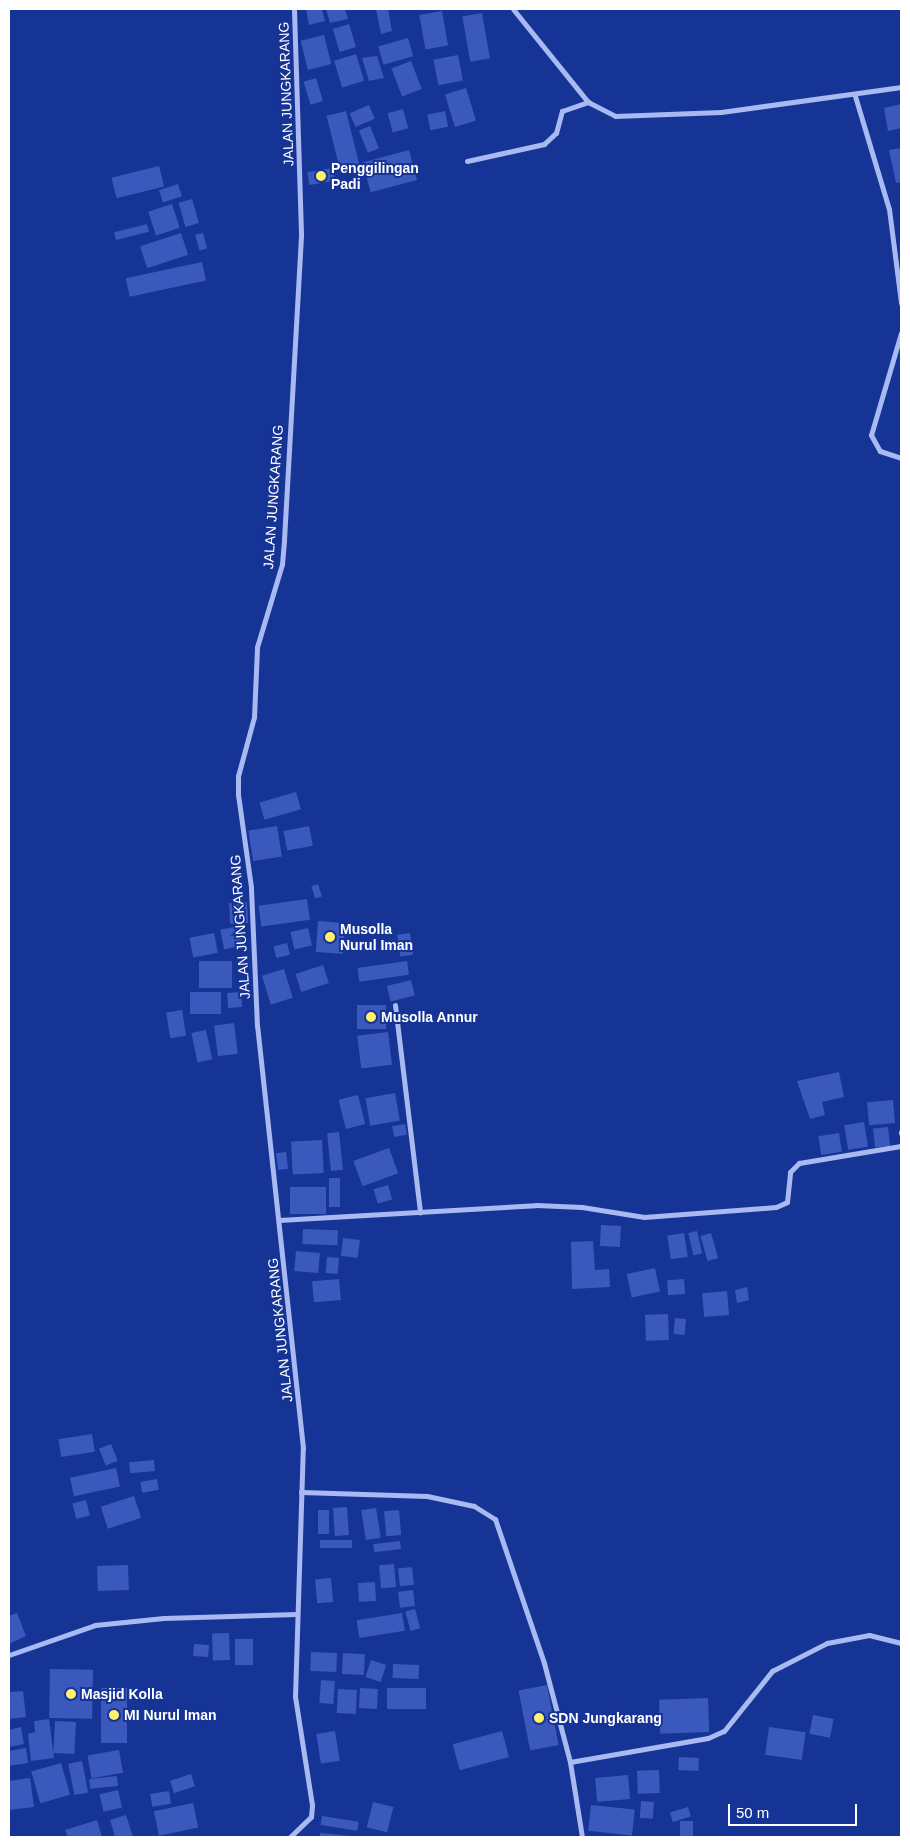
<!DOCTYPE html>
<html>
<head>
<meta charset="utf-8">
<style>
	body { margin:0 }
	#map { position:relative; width:910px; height:1846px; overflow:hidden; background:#163495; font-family:Helvetica,sans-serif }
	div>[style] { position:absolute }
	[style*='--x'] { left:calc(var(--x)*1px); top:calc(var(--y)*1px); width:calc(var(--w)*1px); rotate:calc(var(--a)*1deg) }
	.building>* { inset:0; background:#3b59bc; transform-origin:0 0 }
	.street>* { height:5px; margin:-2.5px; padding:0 2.5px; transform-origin:2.5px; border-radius:2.5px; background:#a8baf1 }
	.dots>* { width:14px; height:14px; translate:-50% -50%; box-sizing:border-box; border:2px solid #163495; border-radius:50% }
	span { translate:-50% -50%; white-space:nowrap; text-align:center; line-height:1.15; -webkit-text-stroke:4px #163495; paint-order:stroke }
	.street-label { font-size:14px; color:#fff }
	.poi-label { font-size:14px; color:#fff; font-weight:700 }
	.left { translate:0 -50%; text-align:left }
	.frame { position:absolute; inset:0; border:10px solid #fff; pointer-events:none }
	.scale { position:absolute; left:728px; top:1804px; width:129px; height:22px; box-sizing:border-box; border:2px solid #fff; border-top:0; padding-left:6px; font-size:15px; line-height:18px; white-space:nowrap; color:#fff; -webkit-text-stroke:4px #163495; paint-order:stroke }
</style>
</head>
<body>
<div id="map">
	<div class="building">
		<div style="clip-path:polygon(306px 9px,322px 9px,325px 21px,309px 25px)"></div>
		<div style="clip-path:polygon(326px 9px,345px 9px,348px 19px,330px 23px)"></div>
		<div style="clip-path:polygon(376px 9px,388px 9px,392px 31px,381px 34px)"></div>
		<div style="left:442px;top:11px;width:35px;height:23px;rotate:80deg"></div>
		<div style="left:482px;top:13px;width:46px;height:20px;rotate:80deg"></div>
		<div style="left:349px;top:24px;width:24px;height:17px;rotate:73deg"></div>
		<div style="left:324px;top:35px;width:30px;height:24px;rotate:76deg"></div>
		<div style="left:408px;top:38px;width:19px;height:31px;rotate:74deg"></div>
		<div style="left:356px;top:54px;width:28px;height:23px;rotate:73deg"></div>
		<div style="left:458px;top:55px;width:26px;height:25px;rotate:79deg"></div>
		<div style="clip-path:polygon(377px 56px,384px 78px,369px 81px,362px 58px)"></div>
		<div style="left:411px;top:61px;width:30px;height:21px;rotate:69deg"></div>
		<div style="left:316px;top:78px;width:24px;height:13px;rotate:73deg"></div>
		<div style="left:466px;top:88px;width:34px;height:22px;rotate:73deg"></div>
		<div style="clip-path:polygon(901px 104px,901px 128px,888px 131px,884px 108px)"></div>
		<div style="left:369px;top:105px;width:15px;height:21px;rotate:67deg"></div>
		<div style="left:403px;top:109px;width:20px;height:16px;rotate:75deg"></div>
		<div style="left:346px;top:111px;width:55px;height:20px;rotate:76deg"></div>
		<div style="left:445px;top:111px;width:16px;height:18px;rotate:79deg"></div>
		<div style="left:370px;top:126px;width:24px;height:12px;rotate:68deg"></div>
		<div style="clip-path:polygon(901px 148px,901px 182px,896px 183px,889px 150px)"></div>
		<div style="left:409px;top:150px;width:31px;height:48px;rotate:75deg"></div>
		<div style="left:159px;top:166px;width:21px;height:49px;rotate:76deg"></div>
		<div style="left:333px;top:168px;width:13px;height:26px;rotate:81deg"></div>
		<div style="left:178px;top:184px;width:13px;height:20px;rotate:72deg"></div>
		<div style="left:192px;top:199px;width:25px;height:14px;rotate:74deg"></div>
		<div style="left:172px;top:204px;width:25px;height:25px;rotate:72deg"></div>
		<div style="left:147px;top:224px;width:8px;height:34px;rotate:76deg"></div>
		<div style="left:181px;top:233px;width:23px;height:43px;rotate:72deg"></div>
		<div style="left:203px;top:233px;width:16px;height:8px;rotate:75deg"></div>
		<div style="left:202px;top:262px;width:19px;height:78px;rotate:78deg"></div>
		<div style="left:296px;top:792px;width:18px;height:38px;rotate:74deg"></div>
		<div style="left:277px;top:826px;width:31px;height:29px;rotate:81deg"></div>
		<div style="left:309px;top:826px;width:20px;height:26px;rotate:79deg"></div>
		<div style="left:318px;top:884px;width:13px;height:7px;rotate:72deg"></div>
		<div style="left:307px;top:899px;width:21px;height:49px;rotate:82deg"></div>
		<div style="left:247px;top:902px;width:21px;height:18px;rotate:87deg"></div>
		<div style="left:318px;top:921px;width:27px;height:31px;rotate:4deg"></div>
		<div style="left:239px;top:926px;width:20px;height:19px;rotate:79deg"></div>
		<div style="left:308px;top:928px;width:18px;height:18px;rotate:77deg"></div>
		<div style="left:214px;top:933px;width:20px;height:25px;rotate:79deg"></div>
		<div style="left:410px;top:933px;width:22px;height:13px;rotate:82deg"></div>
		<div style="left:287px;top:943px;width:12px;height:14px;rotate:76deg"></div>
		<div style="left:199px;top:961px;width:33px;height:27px"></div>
		<div style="left:407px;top:961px;width:14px;height:50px;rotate:82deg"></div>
		<div style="left:323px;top:965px;width:19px;height:29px;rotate:72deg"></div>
		<div style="left:284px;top:969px;width:30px;height:23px;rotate:73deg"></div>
		<div style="left:411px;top:980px;width:16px;height:25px;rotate:76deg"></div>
		<div style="left:190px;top:992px;width:31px;height:22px"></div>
		<div style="left:241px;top:992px;width:15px;height:14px;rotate:86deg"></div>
		<div style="left:357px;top:1005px;width:29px;height:24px"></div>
		<div style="left:182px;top:1010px;width:26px;height:16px;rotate:81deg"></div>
		<div style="left:234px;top:1023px;width:31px;height:20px;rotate:83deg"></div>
		<div style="left:206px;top:1030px;width:30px;height:15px;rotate:78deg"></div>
		<div style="left:388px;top:1032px;width:33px;height:31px;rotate:83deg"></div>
		<div style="clip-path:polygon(839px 1072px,844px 1097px,822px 1102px,825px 1115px,810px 1119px,797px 1081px)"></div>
		<div style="left:395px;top:1093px;width:28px;height:30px;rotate:80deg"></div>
		<div style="left:358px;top:1095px;width:30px;height:20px;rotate:76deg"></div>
		<div style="left:893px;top:1100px;width:23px;height:26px;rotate:85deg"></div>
		<div style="left:864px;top:1122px;width:25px;height:20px;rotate:81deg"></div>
		<div style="left:405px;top:1124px;width:11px;height:13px;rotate:80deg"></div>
		<div style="left:888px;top:1127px;width:19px;height:15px;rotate:84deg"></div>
		<div style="left:339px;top:1132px;width:38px;height:12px;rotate:84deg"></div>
		<div style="left:839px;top:1133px;width:19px;height:21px;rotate:81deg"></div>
		<div style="left:322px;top:1140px;width:33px;height:31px;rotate:87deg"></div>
		<div style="left:389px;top:1148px;width:27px;height:38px;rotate:70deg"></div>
		<div style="left:286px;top:1152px;width:17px;height:10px;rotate:83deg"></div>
		<div style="left:329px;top:1178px;width:11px;height:29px"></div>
		<div style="left:388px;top:1185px;width:15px;height:15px;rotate:74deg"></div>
		<div style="left:326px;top:1187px;width:27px;height:36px;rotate:90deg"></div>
		<div style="left:601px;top:1225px;width:20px;height:21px;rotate:3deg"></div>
		<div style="left:303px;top:1229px;width:35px;height:15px;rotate:2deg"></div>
		<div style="left:697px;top:1231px;width:23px;height:9px;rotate:77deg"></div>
		<div style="left:684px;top:1233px;width:24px;height:17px;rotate:81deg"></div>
		<div style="left:711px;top:1233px;width:26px;height:11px;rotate:74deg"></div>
		<div style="left:343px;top:1238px;width:17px;height:18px;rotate:7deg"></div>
		<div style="clip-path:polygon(593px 1241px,595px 1270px,609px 1269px,610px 1287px,572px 1289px,571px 1242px)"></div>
		<div style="left:296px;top:1251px;width:24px;height:20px;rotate:5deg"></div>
		<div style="left:327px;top:1257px;width:12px;height:16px;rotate:5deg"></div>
		<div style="left:655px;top:1268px;width:24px;height:29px;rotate:78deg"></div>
		<div style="left:339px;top:1279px;width:21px;height:27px;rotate:85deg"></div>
		<div style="left:684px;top:1279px;width:15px;height:17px;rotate:86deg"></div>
		<div style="clip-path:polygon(747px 1287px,749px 1300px,737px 1303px,735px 1290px)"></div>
		<div style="left:727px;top:1291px;width:24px;height:25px;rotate:85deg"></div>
		<div style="left:668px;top:1314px;width:26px;height:23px;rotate:88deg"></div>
		<div style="left:675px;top:1318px;width:11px;height:16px;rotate:5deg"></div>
		<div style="left:92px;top:1434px;width:18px;height:34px;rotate:81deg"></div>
		<div style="left:111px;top:1444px;width:18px;height:13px;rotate:68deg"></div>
		<div style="left:154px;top:1460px;width:11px;height:25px;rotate:85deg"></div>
		<div style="left:116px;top:1468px;width:19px;height:47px;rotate:78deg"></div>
		<div style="left:157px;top:1479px;width:11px;height:17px;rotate:80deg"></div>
		<div style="left:134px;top:1496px;width:23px;height:35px;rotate:72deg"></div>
		<div style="left:86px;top:1500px;width:16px;height:14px;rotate:76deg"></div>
		<div style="left:347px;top:1507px;width:28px;height:14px;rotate:86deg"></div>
		<div style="left:376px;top:1508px;width:30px;height:15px;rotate:81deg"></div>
		<div style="left:318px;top:1510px;width:11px;height:24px"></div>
		<div style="left:399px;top:1510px;width:25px;height:15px;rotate:85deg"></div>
		<div style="left:320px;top:1540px;width:32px;height:8px"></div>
		<div style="left:400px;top:1541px;width:8px;height:27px;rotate:83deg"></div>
		<div style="left:394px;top:1564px;width:23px;height:15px;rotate:85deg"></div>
		<div style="left:128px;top:1565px;width:25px;height:31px;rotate:88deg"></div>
		<div style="left:412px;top:1567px;width:18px;height:14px;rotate:84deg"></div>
		<div style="left:331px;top:1578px;width:24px;height:16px;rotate:85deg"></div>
		<div style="left:375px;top:1582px;width:19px;height:17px;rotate:87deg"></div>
		<div style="left:413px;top:1590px;width:16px;height:15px;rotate:83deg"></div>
		<div style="left:415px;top:1609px;width:20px;height:10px;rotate:75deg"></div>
		<div style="clip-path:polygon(17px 1613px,26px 1636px,9px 1644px,9px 1616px)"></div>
		<div style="left:402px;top:1613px;width:18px;height:46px;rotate:81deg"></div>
		<div style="left:229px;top:1633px;width:27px;height:17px;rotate:88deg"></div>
		<div style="left:235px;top:1639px;width:18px;height:26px"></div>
		<div style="left:194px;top:1644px;width:15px;height:12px;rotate:4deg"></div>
		<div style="left:311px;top:1652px;width:26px;height:19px;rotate:2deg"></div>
		<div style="left:343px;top:1653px;width:22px;height:21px;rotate:3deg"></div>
		<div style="left:371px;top:1660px;width:16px;height:18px;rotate:18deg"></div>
		<div style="left:393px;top:1664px;width:26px;height:14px;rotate:2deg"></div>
		<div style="left:50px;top:1669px;width:43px;height:49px;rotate:1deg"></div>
		<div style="left:321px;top:1680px;width:14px;height:23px;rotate:4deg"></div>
		<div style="left:547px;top:1685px;width:61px;height:29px;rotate:79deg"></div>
		<div style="left:101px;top:1688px;width:26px;height:55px"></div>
		<div style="left:360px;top:1688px;width:18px;height:20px;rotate:3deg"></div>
		<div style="left:387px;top:1688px;width:39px;height:21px"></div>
		<div style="left:338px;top:1689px;width:19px;height:24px;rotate:3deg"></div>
		<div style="clip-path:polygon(23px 1691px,26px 1717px,9px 1719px,9px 1692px)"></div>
		<div style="left:708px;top:1698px;width:34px;height:49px;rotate:88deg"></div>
		<div style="left:813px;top:1715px;width:21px;height:19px;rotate:11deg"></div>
		<div style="clip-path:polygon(49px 1719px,54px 1758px,31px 1761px,28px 1734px,35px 1732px,34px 1721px)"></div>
		<div style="left:55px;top:1721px;width:21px;height:32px;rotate:3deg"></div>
		<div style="clip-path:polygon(21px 1727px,24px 1744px,9px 1747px,9px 1730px)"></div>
		<div style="left:769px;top:1727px;width:37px;height:28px;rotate:8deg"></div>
		<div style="left:335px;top:1731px;width:30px;height:19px;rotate:81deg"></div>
		<div style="left:502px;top:1731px;width:27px;height:51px;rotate:75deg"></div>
		<div style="clip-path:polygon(26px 1748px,28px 1763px,9px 1766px,9px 1751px)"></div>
		<div style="left:119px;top:1750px;width:23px;height:32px;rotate:80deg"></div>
		<div style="left:679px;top:1757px;width:20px;height:13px;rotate:3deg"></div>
		<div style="left:82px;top:1761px;width:32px;height:14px;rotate:79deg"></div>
		<div style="left:61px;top:1763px;width:33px;height:31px;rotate:74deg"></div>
		<div style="left:659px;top:1770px;width:23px;height:22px;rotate:88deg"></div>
		<div style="left:191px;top:1774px;width:13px;height:22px;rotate:72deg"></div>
		<div style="left:628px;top:1775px;width:24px;height:33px;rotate:85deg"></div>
		<div style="left:117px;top:1776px;width:10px;height:28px;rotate:84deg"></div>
		<div style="clip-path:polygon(30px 1778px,34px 1807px,9px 1810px,9px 1781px)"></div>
		<div style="left:118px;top:1790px;width:18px;height:19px;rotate:77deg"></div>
		<div style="left:169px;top:1791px;width:13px;height:19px;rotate:81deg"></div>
		<div style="left:641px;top:1801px;width:13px;height:17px;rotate:4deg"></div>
		<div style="left:373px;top:1802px;width:21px;height:26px;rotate:14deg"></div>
		<div style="left:193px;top:1803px;width:25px;height:40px;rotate:78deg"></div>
		<div style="left:591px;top:1805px;width:44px;height:26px;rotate:6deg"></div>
		<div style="left:688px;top:1807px;width:10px;height:19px;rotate:73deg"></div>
		<div style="clip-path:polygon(126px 1815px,133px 1837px,115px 1837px,110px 1820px)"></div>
		<div style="left:322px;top:1816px;width:37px;height:9px;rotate:9deg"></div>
		<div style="clip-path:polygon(97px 1820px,102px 1837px,68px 1837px,65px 1830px)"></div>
		<div style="left:680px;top:1821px;width:13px;height:16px"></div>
		<div style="clip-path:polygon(320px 1833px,351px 1836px,351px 1837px,320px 1837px)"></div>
	</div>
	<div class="street">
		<div style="--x:513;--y:9;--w:119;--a:51.1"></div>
		<div style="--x:588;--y:102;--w:30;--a:27"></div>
		<div style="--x:615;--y:116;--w:106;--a:-2.2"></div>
		<div style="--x:721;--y:112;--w:182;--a:-7.9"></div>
		<div style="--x:855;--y:96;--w:118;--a:73.3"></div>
		<div style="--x:889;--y:209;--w:95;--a:82.7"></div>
		<div style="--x:467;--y:161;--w:79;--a:-12.4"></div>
		<div style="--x:544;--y:144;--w:16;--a:-43"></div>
		<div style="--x:556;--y:133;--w:23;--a:-75"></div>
		<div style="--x:562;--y:111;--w:28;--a:-19"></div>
		<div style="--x:901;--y:333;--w:106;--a:106.4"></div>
		<div style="--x:871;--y:435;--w:18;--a:61"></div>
		<div style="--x:880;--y:451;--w:22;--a:18"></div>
		<div style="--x:395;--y:1005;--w:209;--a:83.1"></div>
		<div style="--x:901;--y:1132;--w:1;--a:90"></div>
		<div style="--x:279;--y:1220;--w:257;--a:-3.3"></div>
		<div style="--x:536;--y:1205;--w:46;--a:2.5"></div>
		<div style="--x:582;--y:1207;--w:63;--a:9.2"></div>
		<div style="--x:644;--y:1217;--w:132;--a:-4.3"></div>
		<div style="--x:776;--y:1207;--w:12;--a:-24"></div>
		<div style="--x:787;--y:1202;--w:30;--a:-84"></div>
		<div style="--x:790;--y:1172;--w:13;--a:-45"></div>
		<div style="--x:799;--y:1163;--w:103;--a:-9.5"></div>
		<div style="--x:301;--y:1492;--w:126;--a:1.8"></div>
		<div style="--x:427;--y:1496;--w:48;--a:12"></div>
		<div style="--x:474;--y:1506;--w:25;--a:32"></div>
		<div style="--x:495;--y:1519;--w:152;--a:71.2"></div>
		<div style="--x:544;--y:1663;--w:102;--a:75.3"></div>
		<div style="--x:570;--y:1762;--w:76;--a:80.9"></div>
		<div style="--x:9;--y:1655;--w:91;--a:-19.2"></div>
		<div style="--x:95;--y:1625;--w:69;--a:-5.8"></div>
		<div style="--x:164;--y:1618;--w:133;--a:-1.7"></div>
		<div style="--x:570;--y:1762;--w:140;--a:-9.9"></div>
		<div style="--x:708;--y:1738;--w:17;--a:-24"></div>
		<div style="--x:724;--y:1731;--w:77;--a:-51.3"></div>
		<div style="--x:772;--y:1671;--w:62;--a:-27"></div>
		<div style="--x:827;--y:1643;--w:43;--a:-10.8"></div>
		<div style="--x:869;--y:1635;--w:33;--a:14"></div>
		<div style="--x:290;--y:1837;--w:29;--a:-44"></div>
		<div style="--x:311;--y:1817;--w:12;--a:-85"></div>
		<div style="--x:312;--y:1805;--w:109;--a:-98.9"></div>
		<div style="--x:295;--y:1697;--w:249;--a:-88.2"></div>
		<div style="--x:303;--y:1448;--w:424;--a:-96.2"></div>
		<div style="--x:257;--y:1026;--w:139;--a:-92.5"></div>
		<div style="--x:251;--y:887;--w:93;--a:-98"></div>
		<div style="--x:238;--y:795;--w:19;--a:-90"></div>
		<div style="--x:238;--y:776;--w:61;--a:-74.8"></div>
		<div style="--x:254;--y:717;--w:70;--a:-87.5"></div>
		<div style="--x:257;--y:647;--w:87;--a:-73.2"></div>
		<div style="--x:282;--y:564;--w:24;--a:-85"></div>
		<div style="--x:284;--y:540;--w:307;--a:-86.8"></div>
		<div style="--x:301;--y:233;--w:224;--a:-91.8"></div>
	</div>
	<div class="dots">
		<div style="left:321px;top:176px;background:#fff268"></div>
		<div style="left:330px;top:937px;background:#fff268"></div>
		<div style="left:371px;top:1017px;background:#fff268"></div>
		<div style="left:71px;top:1694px;background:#fff268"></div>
		<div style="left:114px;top:1715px;background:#fff268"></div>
		<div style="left:539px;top:1718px;background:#fff268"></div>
	</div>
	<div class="street-label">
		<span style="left:286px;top:94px;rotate:-92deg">JALAN JUNGKARANG</span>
		<span style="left:273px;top:497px;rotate:-86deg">JALAN JUNGKARANG</span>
		<span style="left:240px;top:927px;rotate:-94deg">JALAN JUNGKARANG</span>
		<span style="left:280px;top:1330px;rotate:-96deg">JALAN JUNGKARANG</span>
	</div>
	<div class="poi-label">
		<span class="left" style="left:331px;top:176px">Penggilingan<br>Padi</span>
		<span class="left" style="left:340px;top:937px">Musolla<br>Nurul Iman</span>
		<span class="left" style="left:381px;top:1017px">Musolla Annur</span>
		<span class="left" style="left:81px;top:1694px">Masjid Kolla</span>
		<span class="left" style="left:124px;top:1715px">MI Nurul Iman</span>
		<span class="left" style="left:549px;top:1718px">SDN Jungkarang</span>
	</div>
	<div class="frame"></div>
	<div class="scale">50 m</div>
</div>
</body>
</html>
